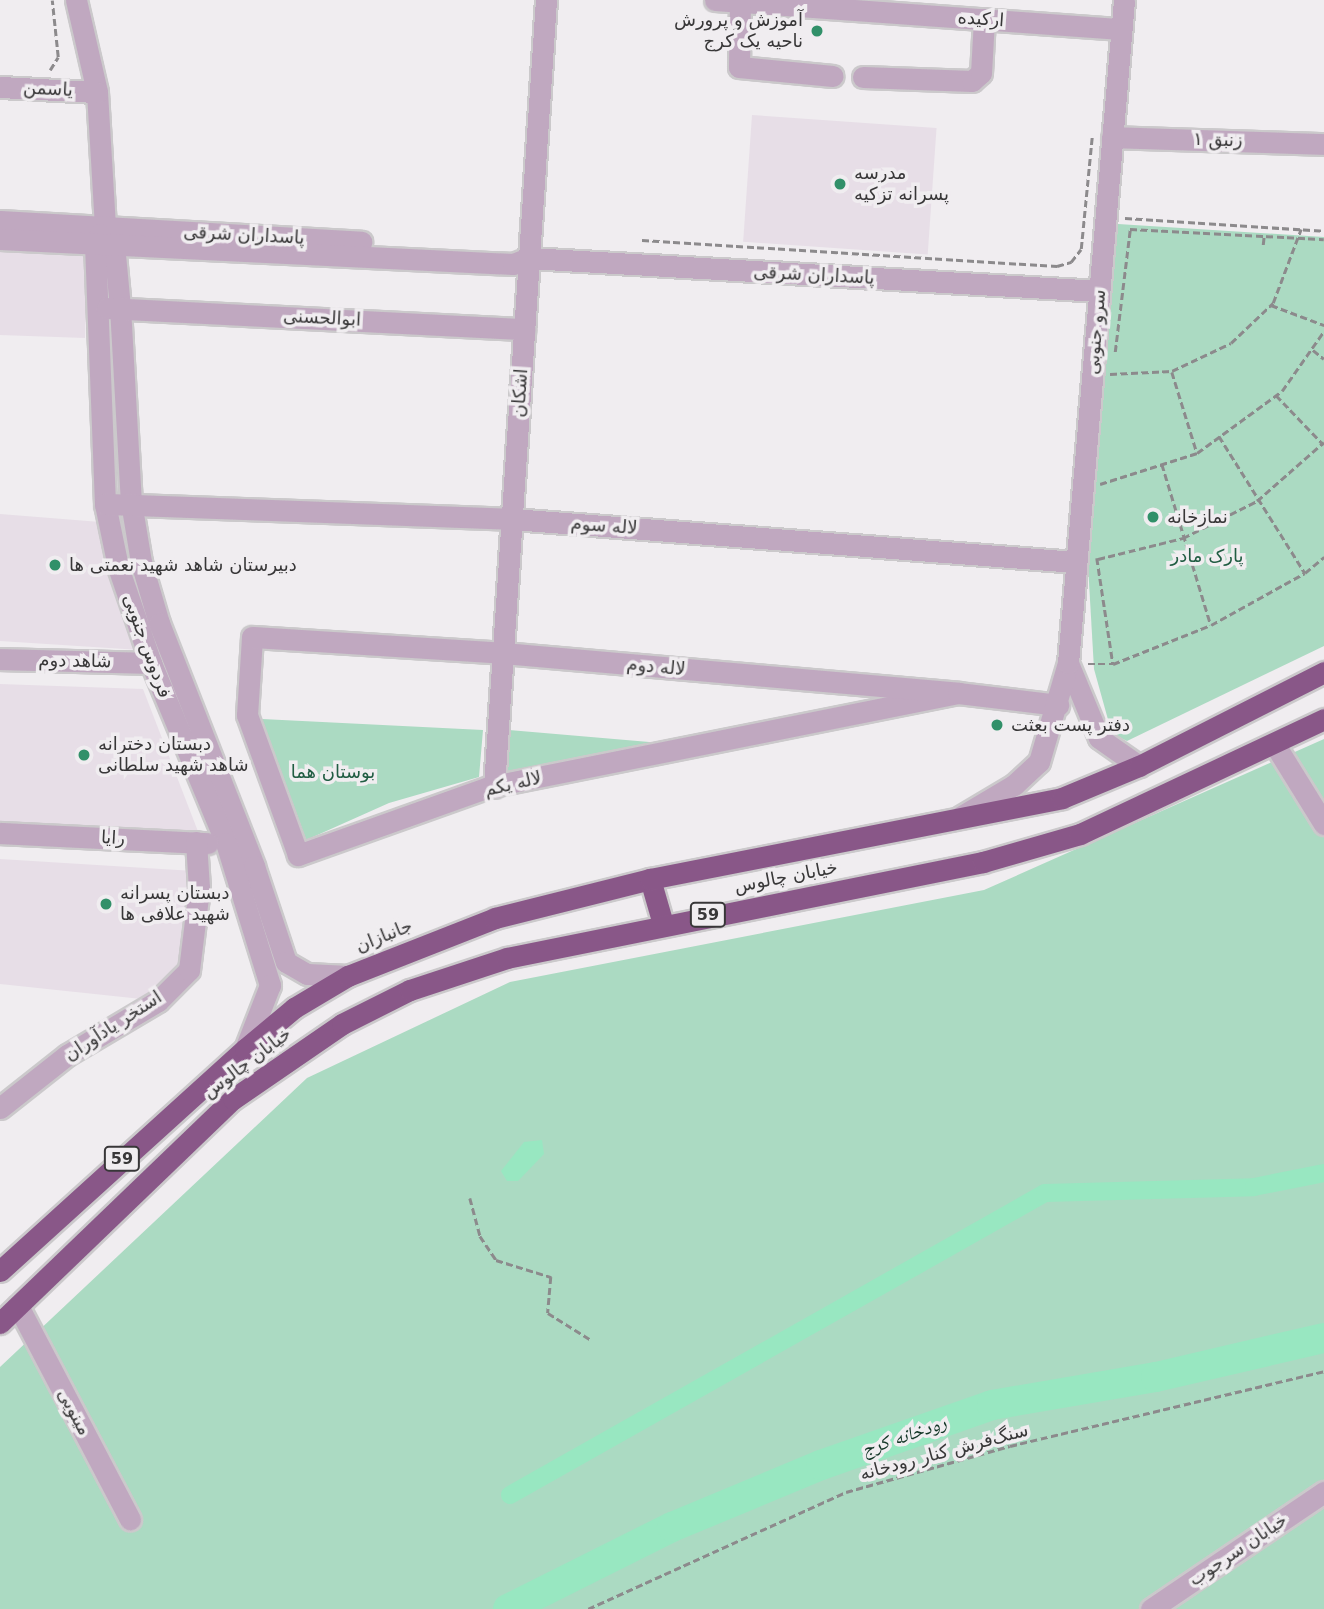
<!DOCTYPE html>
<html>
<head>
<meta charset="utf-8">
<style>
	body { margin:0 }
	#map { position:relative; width:1324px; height:1609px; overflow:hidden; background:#f0edf0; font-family:"DejaVu Sans","Noto Naskh Arabic",sans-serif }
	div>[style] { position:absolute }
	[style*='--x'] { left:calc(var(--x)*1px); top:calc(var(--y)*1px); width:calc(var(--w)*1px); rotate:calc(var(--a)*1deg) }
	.built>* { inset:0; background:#e7dee7; transform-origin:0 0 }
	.green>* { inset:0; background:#abdac2 }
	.water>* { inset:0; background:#98e7c1 }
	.canal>* { height:18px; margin:-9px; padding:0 9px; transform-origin:9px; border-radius:9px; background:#98e7c1 }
	.river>* { height:30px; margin:-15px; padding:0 15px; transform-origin:15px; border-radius:15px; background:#98e7c1 }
	.path>* { height:2.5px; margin-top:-1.25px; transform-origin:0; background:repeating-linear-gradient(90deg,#8c8a8c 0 7px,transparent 0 10.5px) }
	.roads { filter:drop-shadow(2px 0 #cbc9cb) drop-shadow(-2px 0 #cbc9cb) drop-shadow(0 2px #cbc9cb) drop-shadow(0 -2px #cbc9cb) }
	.minor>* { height:21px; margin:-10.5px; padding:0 10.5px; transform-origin:10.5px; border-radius:10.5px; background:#c0a8c0 }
	.highway>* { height:21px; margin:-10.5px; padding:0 10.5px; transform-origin:10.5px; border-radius:10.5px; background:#895788 }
	.dots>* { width:19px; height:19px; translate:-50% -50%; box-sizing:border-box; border:4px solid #f0edf0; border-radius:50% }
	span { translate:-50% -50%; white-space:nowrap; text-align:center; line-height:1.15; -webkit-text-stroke:7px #f0edf0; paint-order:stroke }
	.shield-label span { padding:2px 5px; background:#f0edf0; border:2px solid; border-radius:5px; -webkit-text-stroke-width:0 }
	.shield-label { font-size:16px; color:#383738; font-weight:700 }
	.street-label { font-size:18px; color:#383738 }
	.poi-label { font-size:18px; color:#383738 }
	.right { translate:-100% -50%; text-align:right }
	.left { translate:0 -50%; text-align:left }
	.park-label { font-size:18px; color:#215d43 }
	.water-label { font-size:19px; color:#113525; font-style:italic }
</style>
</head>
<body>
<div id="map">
	<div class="built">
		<div style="left:752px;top:115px;width:185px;height:127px;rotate:4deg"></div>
		<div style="left:0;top:249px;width:88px;height:86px;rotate:2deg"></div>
		<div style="clip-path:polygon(0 514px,100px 522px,140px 650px,0 641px)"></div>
		<div style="clip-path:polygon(0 684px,143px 689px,199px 834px,0 821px)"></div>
		<div style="clip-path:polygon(0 859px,194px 871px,183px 968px,151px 1000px,0 984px)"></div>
	</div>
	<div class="green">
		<div style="clip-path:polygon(1118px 224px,1324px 237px,1324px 646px,1127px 741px,1112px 734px,1094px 669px,1088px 565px)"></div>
		<div style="clip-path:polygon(262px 719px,483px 730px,479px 777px,389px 803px,304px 841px)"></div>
		<div style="clip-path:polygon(509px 730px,696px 746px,507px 780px)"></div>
		<div style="clip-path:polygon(1324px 739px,1324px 1609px,0 1609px,0 1367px,307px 1078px,510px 982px,984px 890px)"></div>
	</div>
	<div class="water">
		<div style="clip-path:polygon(542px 1140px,544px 1154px,518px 1181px,507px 1181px,501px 1171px,524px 1142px)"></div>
	</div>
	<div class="canal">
		<div style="--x:510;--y:1495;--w:614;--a:-29.44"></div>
		<div style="--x:1045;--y:1193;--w:209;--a:-1.6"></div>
		<div style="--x:1254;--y:1187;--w:71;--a:-11.3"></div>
	</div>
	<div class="river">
		<div style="--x:508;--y:1609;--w:183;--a:-26.6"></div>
		<div style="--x:672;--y:1527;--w:161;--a:-22.6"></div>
		<div style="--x:821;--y:1465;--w:181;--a:-19.3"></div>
		<div style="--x:992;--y:1405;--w:166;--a:-9.7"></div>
		<div style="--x:1156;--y:1377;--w:172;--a:-13.1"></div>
	</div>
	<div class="path">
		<div style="--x:50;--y:70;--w:15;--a:-58"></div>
		<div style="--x:58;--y:57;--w:57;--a:-96"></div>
		<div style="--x:1125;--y:218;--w:199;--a:3.7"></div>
		<div style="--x:642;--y:240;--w:416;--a:3.6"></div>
		<div style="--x:1057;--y:266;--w:15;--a:-16"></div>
		<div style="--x:1071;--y:262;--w:16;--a:-52"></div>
		<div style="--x:1081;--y:249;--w:114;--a:-84.4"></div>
		<div style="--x:1263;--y:245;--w:9;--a:-84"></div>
		<div style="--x:1271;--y:305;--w:57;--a:20.7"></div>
		<div style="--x:1313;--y:350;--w:14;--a:39"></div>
		<div style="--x:1115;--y:352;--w:124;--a:-83"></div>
		<div style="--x:1130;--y:229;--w:194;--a:3"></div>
		<div style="--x:1172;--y:372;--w:85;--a:72.8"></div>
		<div style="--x:1110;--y:374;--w:62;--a:-2.8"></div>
		<div style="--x:1172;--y:371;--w:65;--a:-25.4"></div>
		<div style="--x:1231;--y:343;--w:58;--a:-43.6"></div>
		<div style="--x:1273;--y:303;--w:79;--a:-69.3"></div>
		<div style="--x:1276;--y:395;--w:69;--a:46.2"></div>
		<div style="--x:1219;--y:436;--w:162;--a:57.9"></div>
		<div style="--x:1162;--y:464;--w:168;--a:73.1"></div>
		<div style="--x:1100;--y:484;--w:102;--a:-17.7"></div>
		<div style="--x:1197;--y:453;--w:105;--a:-36.1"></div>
		<div style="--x:1282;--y:391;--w:73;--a:-55"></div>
		<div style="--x:1097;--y:558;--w:107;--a:81.4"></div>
		<div style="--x:1113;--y:664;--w:105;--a:-21.7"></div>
		<div style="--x:1211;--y:625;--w:107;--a:-29"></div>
		<div style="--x:1305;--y:573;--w:25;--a:-40"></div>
		<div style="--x:1098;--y:559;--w:88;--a:-13.9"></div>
		<div style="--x:1183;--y:538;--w:83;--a:-26.6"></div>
		<div style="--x:1257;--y:501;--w:89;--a:-41.4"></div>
		<div style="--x:1088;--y:664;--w:25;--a:0"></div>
		<div style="--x:470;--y:1198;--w:39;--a:75"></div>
		<div style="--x:480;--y:1236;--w:29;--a:56"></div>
		<div style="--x:496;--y:1260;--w:58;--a:17.2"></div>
		<div style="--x:551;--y:1277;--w:36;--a:95"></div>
		<div style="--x:548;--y:1313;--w:51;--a:32.1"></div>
		<div style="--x:588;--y:1609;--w:283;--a:-24.4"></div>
		<div style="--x:846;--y:1492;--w:170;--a:-15.7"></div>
		<div style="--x:1010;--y:1446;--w:323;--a:-13.4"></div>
	</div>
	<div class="roads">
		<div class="minor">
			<div style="--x:76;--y:0;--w:94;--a:77.1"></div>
			<div style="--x:97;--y:92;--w:134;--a:86.6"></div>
			<div style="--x:105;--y:226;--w:20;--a:63"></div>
			<div style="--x:114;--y:244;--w:63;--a:84.6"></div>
			<div style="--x:120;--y:307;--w:195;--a:86.8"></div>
			<div style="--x:131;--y:502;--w:61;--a:80.5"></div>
			<div style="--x:141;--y:562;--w:64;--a:73.6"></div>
			<div style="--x:159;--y:623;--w:261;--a:68.6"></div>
			<div style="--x:254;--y:866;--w:101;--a:71.6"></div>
			<div style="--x:286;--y:962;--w:24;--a:30"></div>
			<div style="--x:307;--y:974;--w:41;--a:2.8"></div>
			<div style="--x:715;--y:0;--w:407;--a:4.1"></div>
			<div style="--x:740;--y:2;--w:65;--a:90.9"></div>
			<div style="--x:739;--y:67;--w:94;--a:5.5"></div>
			<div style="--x:863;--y:77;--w:109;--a:2.1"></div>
			<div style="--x:972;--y:81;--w:12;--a:-42"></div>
			<div style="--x:981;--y:73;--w:54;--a:-86.8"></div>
			<div style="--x:0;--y:87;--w:97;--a:3"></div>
			<div style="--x:1112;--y:137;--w:212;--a:1.9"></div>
			<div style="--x:0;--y:221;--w:362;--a:3.3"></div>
			<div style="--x:100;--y:234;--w:11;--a:117"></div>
			<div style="--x:95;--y:244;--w:260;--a:87.8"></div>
			<div style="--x:105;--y:504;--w:64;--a:78.3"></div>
			<div style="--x:118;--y:567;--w:102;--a:71"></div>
			<div style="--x:151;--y:663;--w:195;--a:67.4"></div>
			<div style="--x:226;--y:843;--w:149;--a:72.8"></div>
			<div style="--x:270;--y:985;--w:69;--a:111.3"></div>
			<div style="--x:0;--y:239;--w:514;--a:2.79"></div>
			<div style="--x:513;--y:264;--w:17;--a:-21"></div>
			<div style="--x:529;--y:258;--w:571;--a:3.31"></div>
			<div style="--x:107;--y:308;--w:418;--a:2.9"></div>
			<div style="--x:105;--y:504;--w:407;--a:2.1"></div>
			<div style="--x:512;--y:519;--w:566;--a:4.36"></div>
			<div style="--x:0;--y:659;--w:151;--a:1.5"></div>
			<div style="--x:1068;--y:663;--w:81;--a:67.5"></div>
			<div style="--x:1099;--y:738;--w:49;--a:35"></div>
			<div style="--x:958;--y:693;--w:478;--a:168.7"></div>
			<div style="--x:489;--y:787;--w:203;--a:160.4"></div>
			<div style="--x:298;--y:855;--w:149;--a:-110"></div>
			<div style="--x:247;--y:715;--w:78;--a:-86.3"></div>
			<div style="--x:252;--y:637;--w:252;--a:3.6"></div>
			<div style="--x:503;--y:653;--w:457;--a:5"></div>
			<div style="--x:958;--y:693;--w:101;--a:6.8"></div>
			<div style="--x:1275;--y:745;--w:93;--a:58.2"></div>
			<div style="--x:494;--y:787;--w:789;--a:-86.22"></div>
			<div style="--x:960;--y:817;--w:63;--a:-30.7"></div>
			<div style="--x:1014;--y:785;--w:34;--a:-43"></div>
			<div style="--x:1039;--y:762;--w:103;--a:-73.7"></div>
			<div style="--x:1068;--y:663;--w:665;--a:-85.17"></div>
			<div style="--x:0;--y:833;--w:208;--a:2.8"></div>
			<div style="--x:0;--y:1108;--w:85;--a:-38.3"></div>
			<div style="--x:67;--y:1055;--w:106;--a:-30.7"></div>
			<div style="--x:158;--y:1001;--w:44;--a:-45"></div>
			<div style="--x:189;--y:970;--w:83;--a:-83"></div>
			<div style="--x:199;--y:888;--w:46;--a:-93.7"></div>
			<div style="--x:18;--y:1306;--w:241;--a:62.3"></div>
			<div style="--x:1151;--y:1609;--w:209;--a:-34.1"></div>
		</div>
		<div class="highway">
			<div style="--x:650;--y:879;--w:47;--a:73.9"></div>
			<div style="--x:0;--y:1271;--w:331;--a:-42.2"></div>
			<div style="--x:245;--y:1049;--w:64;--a:-39.9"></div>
			<div style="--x:294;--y:1008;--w:63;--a:-30.7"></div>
			<div style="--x:348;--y:976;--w:158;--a:-21.5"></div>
			<div style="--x:495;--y:918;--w:160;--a:-14.1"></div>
			<div style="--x:650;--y:879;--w:420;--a:-11.1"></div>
			<div style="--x:1062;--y:798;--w:83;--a:-22.6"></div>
			<div style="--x:1139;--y:766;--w:208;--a:-26.9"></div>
			<div style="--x:0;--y:1323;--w:323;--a:-43.9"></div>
			<div style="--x:233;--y:1099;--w:132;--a:-34.5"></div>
			<div style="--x:342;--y:1024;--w:76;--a:-26.6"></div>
			<div style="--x:410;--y:990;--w:102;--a:-18.3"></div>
			<div style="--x:507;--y:958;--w:486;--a:-11.4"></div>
			<div style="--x:983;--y:862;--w:101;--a:-16.1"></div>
			<div style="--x:1080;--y:834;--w:270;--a:-25.2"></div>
		</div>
	</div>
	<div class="dots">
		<div style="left:817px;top:31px;background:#319069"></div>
		<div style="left:840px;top:184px;background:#319069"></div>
		<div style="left:1153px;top:517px;background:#319069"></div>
		<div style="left:55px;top:565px;background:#319069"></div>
		<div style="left:997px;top:725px;background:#319069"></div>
		<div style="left:84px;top:755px;background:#319069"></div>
		<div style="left:106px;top:904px;background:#319069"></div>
	</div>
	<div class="shield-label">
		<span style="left:708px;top:915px">59</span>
		<span style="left:122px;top:1159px">59</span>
	</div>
	<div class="street-label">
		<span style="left:981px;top:19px;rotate:4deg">ارکیده</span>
		<span style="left:48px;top:89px;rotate:3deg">یاسمن</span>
		<span style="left:1218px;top:140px;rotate:2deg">زنبق ۱</span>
		<span style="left:244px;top:235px;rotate:3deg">پاسداران شرقی</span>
		<span style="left:814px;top:275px;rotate:3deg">پاسداران شرقی</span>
		<span style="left:322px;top:318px;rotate:3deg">ابوالحسنی</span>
		<span style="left:1096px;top:332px;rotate:-85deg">سرو جنوبی</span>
		<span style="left:520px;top:393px;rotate:-86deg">اشکان</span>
		<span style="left:604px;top:526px;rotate:4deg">لاله سوم</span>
		<span style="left:147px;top:646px;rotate:70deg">فردوس جنوبی</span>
		<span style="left:75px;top:661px;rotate:1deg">شاهد دوم</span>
		<span style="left:656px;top:667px;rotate:5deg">لاله دوم</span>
		<span style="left:513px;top:784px;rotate:-13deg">لاله یکم</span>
		<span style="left:113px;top:838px;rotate:3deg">رایا</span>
		<span style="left:786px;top:877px;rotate:-11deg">خیابان چالوس</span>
		<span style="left:384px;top:936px;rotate:-22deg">جانبازان</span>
		<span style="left:113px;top:1026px;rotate:-33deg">استخر یادآوران</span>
		<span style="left:247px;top:1063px;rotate:-37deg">خیابان چالوس</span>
		<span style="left:74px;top:1412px;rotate:62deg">مینویی</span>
		<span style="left:944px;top:1452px;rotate:-15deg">سنگ‌فرش کنار رودخانه</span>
		<span style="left:1238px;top:1550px;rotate:-34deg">خیابان سرجوب</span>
	</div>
	<div class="poi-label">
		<span class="right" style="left:803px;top:31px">آموزش و پرورش<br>ناحیه یک کرج</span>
		<span class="left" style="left:854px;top:184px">مدرسه<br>پسرانه تزکیه</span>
		<span class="left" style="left:1167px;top:517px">نمازخانه</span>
		<span class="left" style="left:69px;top:565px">دبیرستان شاهد شهید نعمتی ها</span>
		<span class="left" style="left:1011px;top:725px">دفتر پست بعثت</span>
		<span class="left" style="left:98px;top:755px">دبستان دخترانه<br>شاهد شهید سلطانی</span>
		<span class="left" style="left:120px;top:904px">دبستان پسرانه<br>شهید علافی ها</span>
	</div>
	<div class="park-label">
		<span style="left:1207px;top:556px">پارک مادر</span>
		<span style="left:333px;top:772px">بوستان هما</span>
	</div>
	<div class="water-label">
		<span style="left:904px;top:1436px;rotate:-19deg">رودخانه کرج</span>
	</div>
</div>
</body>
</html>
